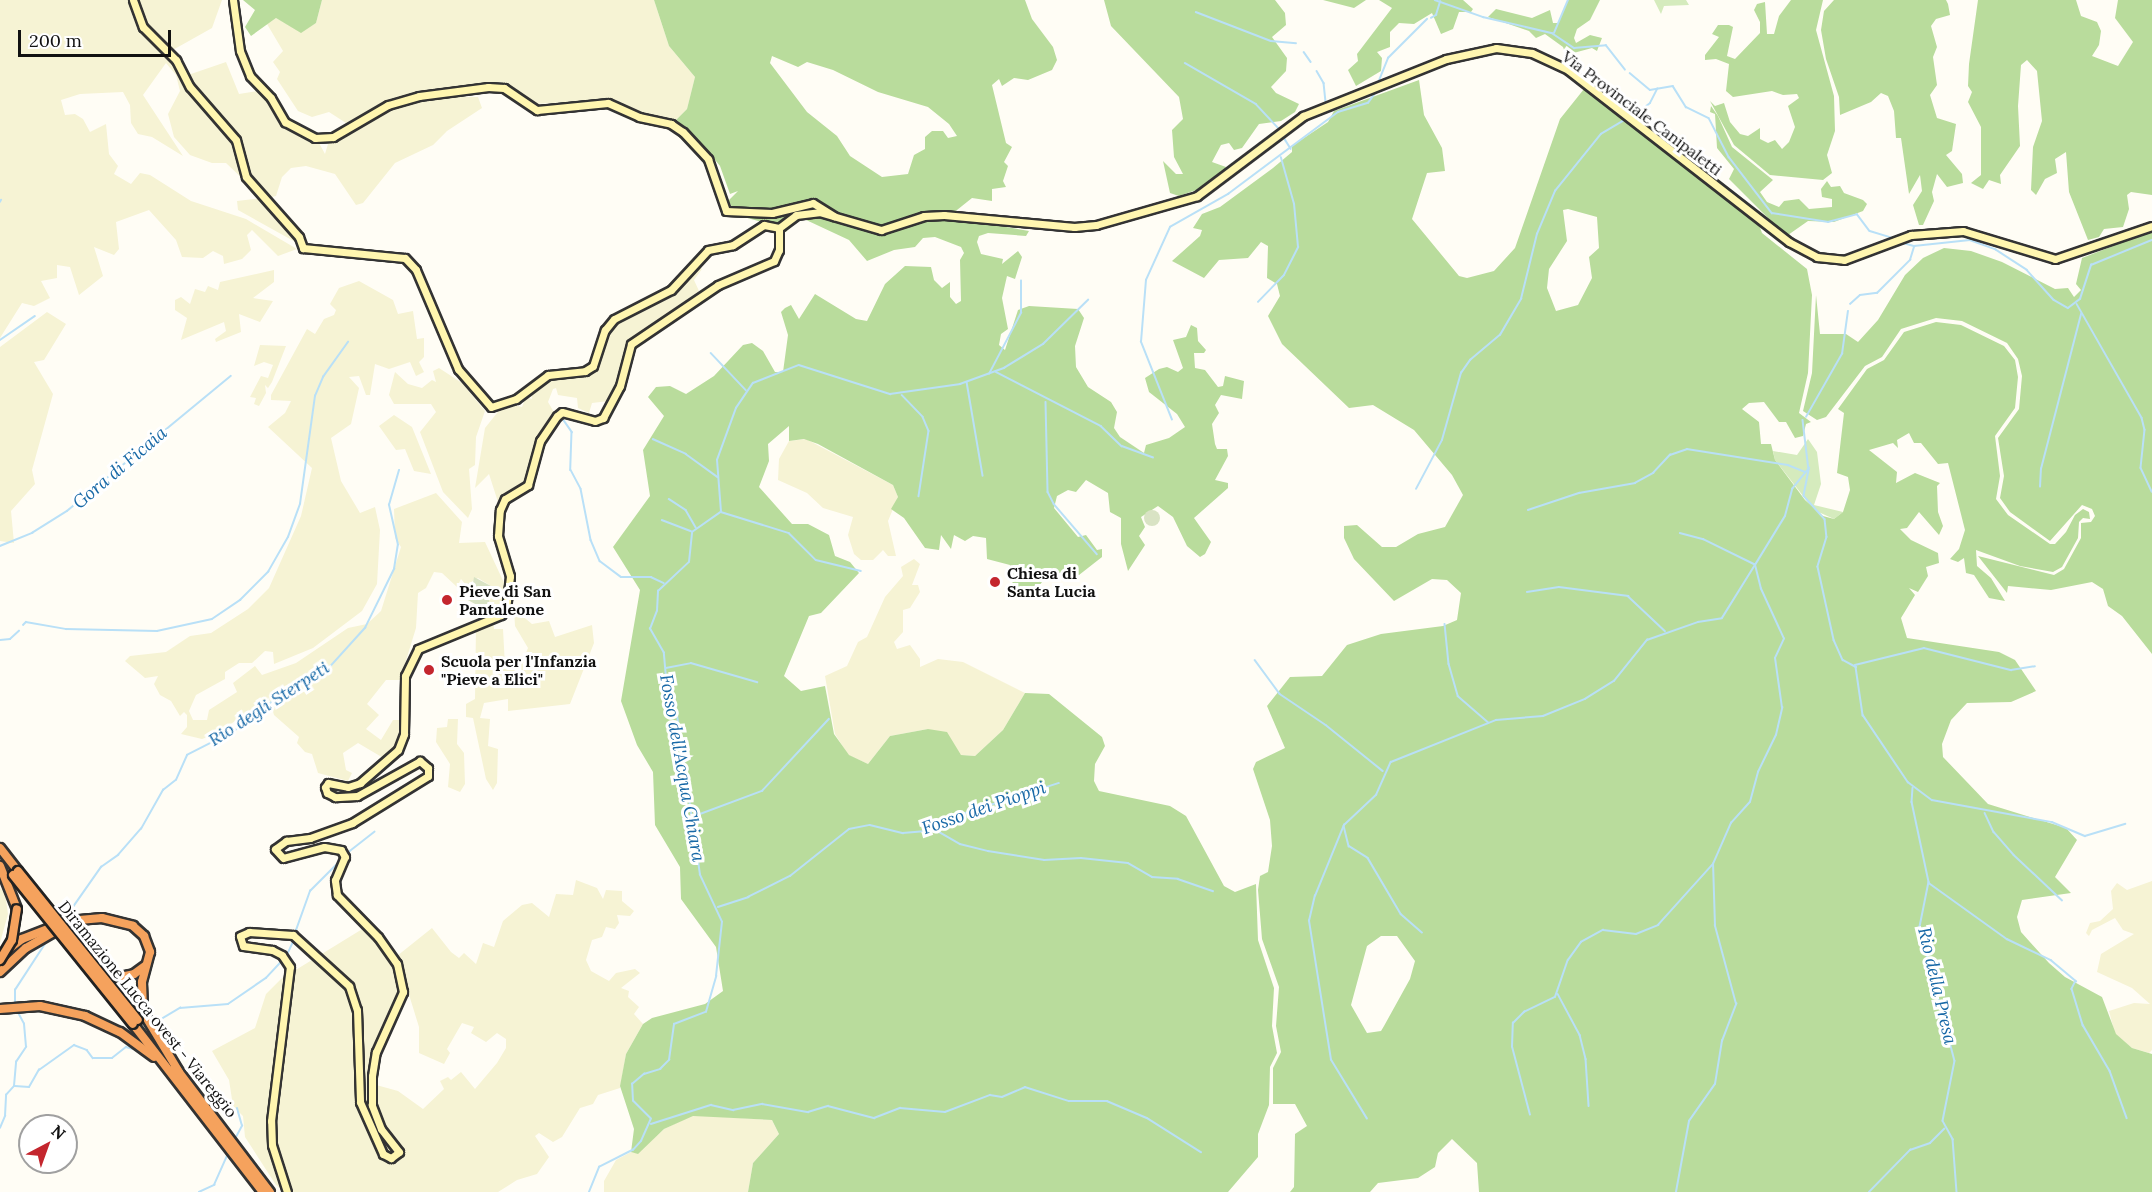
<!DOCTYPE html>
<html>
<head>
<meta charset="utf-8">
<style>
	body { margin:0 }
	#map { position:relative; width:2152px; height:1192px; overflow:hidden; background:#fffdf5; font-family:Lora,serif }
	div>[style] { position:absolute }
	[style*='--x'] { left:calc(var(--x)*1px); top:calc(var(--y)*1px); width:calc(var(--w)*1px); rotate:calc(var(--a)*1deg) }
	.farmland>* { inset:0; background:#f6f3d4 }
	.green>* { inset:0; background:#d5ebbd }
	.forest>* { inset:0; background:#b9dc9c }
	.cemetery>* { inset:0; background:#d9e3c4 }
	.round { border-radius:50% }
	.stream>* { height:1.5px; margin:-0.75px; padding:0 0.75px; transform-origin:0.75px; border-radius:0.75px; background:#b9e0f7 }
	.roads { filter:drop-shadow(2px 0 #333) drop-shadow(-2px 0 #333) drop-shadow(0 2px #333) drop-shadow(0 -2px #333) }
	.secondary>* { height:7px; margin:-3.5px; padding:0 3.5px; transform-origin:3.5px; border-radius:3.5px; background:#fff6b0 }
	.highway>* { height:8px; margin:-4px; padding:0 4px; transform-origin:4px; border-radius:4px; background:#f5a25d }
	.bridges { filter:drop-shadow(2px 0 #222) drop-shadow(-2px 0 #222) drop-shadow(0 2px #222) drop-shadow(0 -2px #222) }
	.highway-bridge>* { height:8px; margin:-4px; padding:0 4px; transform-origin:4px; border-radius:4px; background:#f5a25d }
	.dots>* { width:16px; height:16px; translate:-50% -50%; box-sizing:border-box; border:3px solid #fff; border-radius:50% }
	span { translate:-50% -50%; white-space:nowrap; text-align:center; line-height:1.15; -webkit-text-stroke:6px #fff; paint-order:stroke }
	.street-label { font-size:16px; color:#111 }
	.poi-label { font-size:16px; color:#111; font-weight:700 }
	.left { translate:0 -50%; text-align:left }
	.water-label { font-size:18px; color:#1768a6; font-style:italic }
	.north { position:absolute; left:18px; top:1114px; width:60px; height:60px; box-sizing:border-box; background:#fff; border:2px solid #a0a0a0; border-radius:50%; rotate:41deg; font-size:16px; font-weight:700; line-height:24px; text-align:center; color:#111 }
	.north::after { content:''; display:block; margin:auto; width:21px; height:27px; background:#c4262e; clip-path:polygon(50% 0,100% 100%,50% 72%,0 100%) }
	.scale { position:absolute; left:18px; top:30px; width:153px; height:27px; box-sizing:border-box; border:3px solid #111; border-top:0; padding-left:8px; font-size:18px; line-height:21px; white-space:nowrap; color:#111; -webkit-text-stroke:4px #fff; paint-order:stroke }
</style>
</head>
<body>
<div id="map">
	<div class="farmland">
		<div style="clip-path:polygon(0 0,222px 0,212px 28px,171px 51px,191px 74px,226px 62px,239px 94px,257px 91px,267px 99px,279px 121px,319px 143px,325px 154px,328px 144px,388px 109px,427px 99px,458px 97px,478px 97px,482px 108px,447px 131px,433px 145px,395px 163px,363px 203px,356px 205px,335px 174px,306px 166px,291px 168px,282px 177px,276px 196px,264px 199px,282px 225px,299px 237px,299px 244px,238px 210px,237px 201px,263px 198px,226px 163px,212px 163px,190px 155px,174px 137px,168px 114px,180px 91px,176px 75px,166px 63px,143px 95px,183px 156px,152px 137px,138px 134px,131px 123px,130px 105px,123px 92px,80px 94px,61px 100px,65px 115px,75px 114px,83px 119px,90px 132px,106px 124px,109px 154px,118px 166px,114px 174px,131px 184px,140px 173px,150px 175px,191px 201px,246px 219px,297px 249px,278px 256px,252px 230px,247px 235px,251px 250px,242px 259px,224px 264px,223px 256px,213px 251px,203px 258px,182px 257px,176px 240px,149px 210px,116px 222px,119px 249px,114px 255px,94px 247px,103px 276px,79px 295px,70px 267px,57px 265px,57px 278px,41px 281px,50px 298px,34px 306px,22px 303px,0 338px)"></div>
		<div style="clip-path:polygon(322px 0,654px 0,669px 46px,695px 77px,687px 109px,675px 121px,640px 115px,603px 100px,533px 104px,500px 82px,386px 102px,346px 123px,329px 112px,312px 117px,298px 111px,277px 79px,280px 72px,273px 62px,283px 51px,267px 24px,276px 18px,301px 32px,316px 23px)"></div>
		<div style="clip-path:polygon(698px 266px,702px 269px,694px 280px,699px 291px,633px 339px,623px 354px,616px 391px,609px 401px,592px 403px,589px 413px,578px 408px,577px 398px,558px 395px,556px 388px,553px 389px,548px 402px,555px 414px,538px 439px,531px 475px,524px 484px,498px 502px,489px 474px,475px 488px,485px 428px,501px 408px,509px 404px,522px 407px,526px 397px,532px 399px,531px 394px,560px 373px,591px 369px,609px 326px,668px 296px)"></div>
		<div style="clip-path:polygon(274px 270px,274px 282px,253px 298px,273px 301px,260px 322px,239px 314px,241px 332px,216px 342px,215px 339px,226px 331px,224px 322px,181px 340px,187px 318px,175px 310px,175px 300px,181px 297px,190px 304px,195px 289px,205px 292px,208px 286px,218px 290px,220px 282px)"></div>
		<div style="clip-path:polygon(359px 281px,393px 300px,398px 314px,413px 311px,417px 339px,424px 338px,424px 357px,419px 362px,424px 372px,416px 376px,410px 362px,389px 369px,375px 364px,370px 395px,366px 395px,359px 376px,349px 377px,359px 388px,351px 424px,331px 438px,341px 481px,360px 513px,375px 507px,380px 530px,377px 584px,362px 611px,313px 648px,274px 664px,273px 652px,265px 651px,252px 663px,239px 663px,225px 672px,225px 679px,196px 695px,189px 711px,193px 720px,207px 720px,209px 710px,237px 692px,233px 683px,255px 666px,262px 675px,296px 663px,348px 628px,367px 624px,381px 611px,401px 547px,395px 538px,394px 509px,436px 493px,462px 522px,459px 543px,485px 542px,506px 587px,503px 606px,496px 615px,487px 617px,491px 586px,478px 578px,466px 585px,461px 579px,457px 587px,442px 573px,434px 572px,426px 588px,418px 593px,416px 628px,400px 680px,386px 680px,367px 704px,379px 715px,366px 729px,381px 740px,393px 720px,402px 720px,396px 747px,385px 759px,358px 743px,343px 753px,346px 770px,352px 773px,348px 781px,318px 773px,312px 754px,305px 752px,297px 743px,299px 737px,274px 715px,269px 698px,216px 734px,202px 739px,181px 734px,187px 727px,187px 715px,184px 712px,180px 716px,171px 701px,160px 695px,154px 684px,158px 676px,145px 678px,125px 661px,130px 656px,166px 652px,190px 636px,211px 633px,248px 609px,269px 588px,301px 516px,312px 468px,268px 427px,285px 413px,291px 401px,271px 400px,271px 395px,307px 329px,315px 334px,324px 319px,334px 315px,336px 310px,330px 304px,339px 288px)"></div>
		<div style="clip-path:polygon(47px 312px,66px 324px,44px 360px,34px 362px,53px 394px,32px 470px,35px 484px,11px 511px,14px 543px,0 541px,0 347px)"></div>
		<div style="clip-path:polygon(260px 345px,286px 346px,272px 382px,268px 388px,265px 385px,266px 393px,259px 406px,254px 404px,256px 398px,250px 397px,261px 376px,268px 378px,273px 365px,264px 362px,254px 366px)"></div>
		<div style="clip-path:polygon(439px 368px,462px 383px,485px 411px,476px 437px,475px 465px,469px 469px,472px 509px,468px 518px,443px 492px,420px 432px,436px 412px,431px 404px,394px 404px,389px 395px,395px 372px,408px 384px,422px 388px,432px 380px,436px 382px,433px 371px)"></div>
		<div style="clip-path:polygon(394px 415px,412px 427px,431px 474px,414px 471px,405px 449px,396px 450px,379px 426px)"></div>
		<div style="clip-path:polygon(806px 439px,893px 485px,898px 497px,888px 521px,896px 556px,888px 556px,883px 550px,873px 560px,861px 560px,854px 554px,848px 535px,853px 517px,823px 508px,807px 493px,778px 480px,779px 459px,789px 441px)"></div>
		<div style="clip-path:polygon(914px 559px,920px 564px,912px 585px,918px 585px,920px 592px,910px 608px,903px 610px,903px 632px,894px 642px,897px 649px,910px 645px,920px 659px,920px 667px,938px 659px,963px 662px,1025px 693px,1003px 730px,975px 756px,961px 755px,950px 741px,928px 729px,890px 736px,868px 764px,848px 755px,835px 734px,825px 676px,847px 666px,858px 642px,867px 637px,885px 597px,903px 576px,901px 567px)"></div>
		<div style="clip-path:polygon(514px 609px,532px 624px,549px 621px,555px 637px,592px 625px,594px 643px,570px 704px,508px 711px,508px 699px,484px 703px,480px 718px,490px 719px,488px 746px,498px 749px,497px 783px,493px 790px,486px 779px,473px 718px,466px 717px,466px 704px,475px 699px,476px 627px,493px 621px,494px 629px,503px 629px,505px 666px,519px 669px,528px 648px,515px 626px)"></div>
		<div style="clip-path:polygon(448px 719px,458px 719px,457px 744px,464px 753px,465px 784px,460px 792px,448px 787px,450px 764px,436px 742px,437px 728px,447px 727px)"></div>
		<div style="clip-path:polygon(576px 880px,597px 888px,603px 899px,606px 890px,622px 891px,622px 901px,634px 911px,630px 916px,617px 915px,619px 923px,615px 929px,606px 927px,602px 937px,592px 940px,586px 960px,591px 971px,609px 981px,616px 973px,635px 969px,640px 973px,621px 988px,629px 991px,628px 997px,639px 1007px,634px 1014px,643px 1024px,626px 1054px,620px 1088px,598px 1095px,593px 1104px,580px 1108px,562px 1137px,553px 1142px,539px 1133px,535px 1136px,549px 1157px,537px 1174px,517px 1180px,498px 1192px,285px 1192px,276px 1185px,245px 1137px,243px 1116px,233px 1106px,229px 1080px,212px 1051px,255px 1028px,266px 994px,281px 979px,364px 928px,384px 949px,398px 977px,398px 997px,370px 1058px,369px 1083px,398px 1091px,423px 1109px,444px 1089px,440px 1081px,448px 1077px,451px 1080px,461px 1072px,475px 1089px,497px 1063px,506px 1048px,506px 1039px,497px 1033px,486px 1042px,471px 1033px,474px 1027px,462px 1023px,447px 1049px,450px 1053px,444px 1064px,419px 1053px,419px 1027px,397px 956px,432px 928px,451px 952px,459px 958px,464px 953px,476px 964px,483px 943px,494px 947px,503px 921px,522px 905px,532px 903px,549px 917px,556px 894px,573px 895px)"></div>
		<div style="clip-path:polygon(2152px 881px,2152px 1050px,2149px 1053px,2132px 1048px,2115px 1034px,2109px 1011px,2134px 1003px,2150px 1004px,2132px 988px,2097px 972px,2101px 954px,2134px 934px,2123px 930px,2115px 918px,2092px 930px,2089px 936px,2086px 933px,2090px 923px,2100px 921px,2113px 909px,2111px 891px,2117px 883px,2127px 890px)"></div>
		<div style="clip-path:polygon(0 888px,5px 893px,8px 914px,0 943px)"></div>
		<div style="clip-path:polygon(693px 1115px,772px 1120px,779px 1134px,753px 1163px,748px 1192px,604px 1192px,604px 1181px,616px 1160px,631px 1152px,638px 1153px,664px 1129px)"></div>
	</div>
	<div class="green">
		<div style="clip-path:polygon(1654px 0,1686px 0,1689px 5px,1664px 6px,1661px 14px)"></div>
		<div style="clip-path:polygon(1808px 439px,1817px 452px,1821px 484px,1814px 505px,1843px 512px,1834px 519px,1814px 510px,1775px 460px,1773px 451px,1797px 455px)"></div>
	</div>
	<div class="forest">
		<div style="clip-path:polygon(243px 0,322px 0,316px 23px,301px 33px,276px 18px,251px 36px,245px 27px,255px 10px)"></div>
		<div style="clip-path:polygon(evenodd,654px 0,1025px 0,1032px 19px,1053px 47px,1057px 60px,1052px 70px,1028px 80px,1014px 78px,1002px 86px,999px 79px,992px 85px,1006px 143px,1012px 147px,1004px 162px,1008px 166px,1003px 181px,1006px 187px,992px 189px,992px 201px,972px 198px,952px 214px,924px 213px,881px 226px,840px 217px,813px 201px,772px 210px,734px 210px,728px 201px,738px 191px,730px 194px,720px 166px,704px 146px,675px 121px,687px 109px,695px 77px,669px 46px,654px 0,772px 56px,798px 67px,807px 62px,833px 70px,878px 92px,928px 107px,949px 124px,957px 136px,948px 138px,943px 131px,932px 131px,925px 137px,925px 149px,914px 155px,908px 174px,882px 177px,850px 156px,837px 136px,807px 112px,770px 63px,772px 56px)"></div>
		<div style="clip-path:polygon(1104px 0,1275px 0,1285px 13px,1286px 25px,1272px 37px,1287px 58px,1286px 71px,1271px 87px,1276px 93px,1299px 104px,1295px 112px,1281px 121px,1259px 124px,1242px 148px,1234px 150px,1229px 143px,1221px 145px,1212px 162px,1226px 167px,1222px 174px,1199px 189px,1179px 196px,1170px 193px,1163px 161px,1176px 174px,1183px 174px,1174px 157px,1172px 130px,1183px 119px,1179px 97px,1111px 26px)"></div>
		<div style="clip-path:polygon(1323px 0,1366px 0,1354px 8px)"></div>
		<div style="clip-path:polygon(1379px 0,1463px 0,1473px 9px,1471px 12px,1459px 12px,1453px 29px,1441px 34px,1432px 13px,1414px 24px,1399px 23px,1390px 32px,1390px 47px,1377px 52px,1382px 58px,1381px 71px,1356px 86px,1348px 70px,1358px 61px,1357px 54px,1392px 8px)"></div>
		<div style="clip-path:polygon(1568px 0,1600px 0,1590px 20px,1577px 29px,1574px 38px,1576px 43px,1590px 35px,1602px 38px,1597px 51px,1592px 48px,1566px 55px,1563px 47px,1545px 34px,1536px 38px,1529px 31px,1488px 17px,1496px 9px,1532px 18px,1550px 10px,1553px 23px,1558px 23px)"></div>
		<div style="clip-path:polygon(1791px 0,1823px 0,1816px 30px,1834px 96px,1835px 131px,1827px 155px,1832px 173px,1823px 180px,1770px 175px,1734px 145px,1710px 101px,1715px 106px,1724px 103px,1730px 122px,1740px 134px,1748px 136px,1760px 128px,1760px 139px,1768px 143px,1775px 140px,1782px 149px,1789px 142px,1795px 127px,1788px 106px,1799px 98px,1797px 94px,1783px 95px,1772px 91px,1733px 97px,1726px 91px,1729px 64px,1716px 59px,1705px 60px,1705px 55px,1719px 37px,1712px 34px,1718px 25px,1729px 25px,1733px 27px,1727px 56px,1735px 59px,1760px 33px,1760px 22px,1754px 10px,1757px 4px,1765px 2px,1767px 34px,1774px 34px,1779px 16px)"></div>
		<div style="clip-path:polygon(1834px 0,1946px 0,1948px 4px,1950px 15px,1936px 19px,1931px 26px,1937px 47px,1933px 57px,1937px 85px,1930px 95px,1937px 118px,1956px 124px,1952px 151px,1946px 155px,1962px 174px,1963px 183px,1947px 187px,1937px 174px,1932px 192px,1934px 201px,1923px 225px,1919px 225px,1913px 205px,1922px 191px,1920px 175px,1909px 194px,1901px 138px,1896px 138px,1894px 111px,1888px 96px,1881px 93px,1871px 102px,1840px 115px,1839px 97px,1826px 59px,1821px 30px,1824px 11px)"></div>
		<div style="clip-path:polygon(1978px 0,2076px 0,2081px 16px,2097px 22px,2101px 31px,2099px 45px,2092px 56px,2118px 66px,2133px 42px,2115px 18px,2118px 0,2152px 0,2152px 195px,2131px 192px,2127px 195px,2129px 209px,2123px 227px,2104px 229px,2099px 237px,2088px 240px,2069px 192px,2066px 152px,2055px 159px,2057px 173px,2045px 179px,2036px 195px,2031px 190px,2033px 147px,2042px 121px,2037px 71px,2027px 60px,2021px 65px,2018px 106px,2020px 146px,2000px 175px,2001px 184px,1989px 180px,1983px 189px,1971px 183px,1981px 175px,1981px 127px,1968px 102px,1972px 92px,1968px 86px,1969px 64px)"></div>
		<div style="clip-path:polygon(evenodd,1419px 80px,1424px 115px,1442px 148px,1445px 171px,1427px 173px,1412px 219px,1459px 276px,1467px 278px,1494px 271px,1515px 248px,1560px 119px,1584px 89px,1758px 222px,1762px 233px,1807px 269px,1812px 295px,1808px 373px,1799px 413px,1811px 422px,1806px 424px,1803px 436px,1795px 438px,1786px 422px,1779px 422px,1764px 402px,1749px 403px,1742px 409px,1759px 422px,1761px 444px,1771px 444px,1775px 460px,1805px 500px,1823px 516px,1834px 519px,1843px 512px,1850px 490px,1848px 477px,1837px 473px,1844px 413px,1838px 409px,1867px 369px,1884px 360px,1904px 332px,1936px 322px,1961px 325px,2004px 346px,2015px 360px,2018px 377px,2015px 408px,1995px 436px,2000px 476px,1996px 499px,2008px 515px,2050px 544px,2055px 544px,2066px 532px,2075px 515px,2083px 509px,2089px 512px,2090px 519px,2083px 518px,2079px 522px,2078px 538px,2062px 567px,2053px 572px,2020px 566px,1976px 550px,1977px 566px,1991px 578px,2005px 601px,1989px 598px,1974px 575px,1966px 573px,1964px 558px,1958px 562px,1950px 559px,1959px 549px,1965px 530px,1948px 463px,1938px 464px,1921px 443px,1914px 443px,1909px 433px,1897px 440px,1898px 448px,1893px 443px,1869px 450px,1897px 472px,1896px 483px,1915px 473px,1940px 483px,1937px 486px,1938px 512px,1943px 526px,1939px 535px,1919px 512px,1907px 528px,1900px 529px,1911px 540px,1938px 553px,1939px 563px,1926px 567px,1928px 576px,1918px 592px,1909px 588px,1915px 595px,1901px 618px,1907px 638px,1999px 652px,2015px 660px,2036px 691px,2011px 702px,1967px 703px,1951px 720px,1942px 744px,1943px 757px,1988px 804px,2066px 828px,2077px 840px,2055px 877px,2071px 893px,2022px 900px,2017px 917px,2021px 932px,2049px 963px,2065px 977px,2102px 997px,2116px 1034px,2132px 1048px,2152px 1054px,2152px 1192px,1479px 1192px,1477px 1163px,1452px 1139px,1438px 1153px,1435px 1167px,1418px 1178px,1378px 1183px,1370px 1192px,1290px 1192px,1294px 1187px,1295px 1134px,1307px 1126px,1295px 1104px,1273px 1104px,1273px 1068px,1281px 1052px,1276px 1026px,1279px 987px,1262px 939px,1258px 890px,1260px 876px,1268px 872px,1272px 846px,1270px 820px,1253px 769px,1256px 762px,1285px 748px,1267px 706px,1290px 677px,1322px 676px,1347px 645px,1381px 634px,1443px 626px,1457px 620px,1461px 593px,1447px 580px,1432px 579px,1394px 601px,1354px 559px,1344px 538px,1344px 526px,1357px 525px,1382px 547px,1396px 547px,1418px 534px,1445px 527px,1463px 495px,1452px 475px,1414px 430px,1373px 405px,1349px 408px,1282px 344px,1268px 316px,1280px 296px,1277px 284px,1267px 278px,1268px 246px,1261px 242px,1248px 258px,1219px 260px,1204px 278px,1172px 261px,1200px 236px,1202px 230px,1193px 228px,1202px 214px,1220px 207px,1273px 168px,1292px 152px,1292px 146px,1328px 122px,1334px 111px,1419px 80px,1568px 209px,1597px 217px,1599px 248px,1589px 257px,1592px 278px,1578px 305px,1556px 311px,1547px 288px,1549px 269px,1567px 241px,1563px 210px,1568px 209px,1419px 80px,1381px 936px,1397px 936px,1415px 961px,1410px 979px,1384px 1026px,1381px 1031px,1367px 1033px,1351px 1005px,1367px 946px,1381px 936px)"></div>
		<div style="clip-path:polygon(1711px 106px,1718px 116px,1732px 147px,1773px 180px,1760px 192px,1767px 202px,1779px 207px,1784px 201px,1799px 199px,1809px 209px,1832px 207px,1832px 199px,1822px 197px,1821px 189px,1827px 181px,1831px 187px,1840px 186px,1844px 193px,1863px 200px,1867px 204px,1863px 211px,1834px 222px,1808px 221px,1788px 235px,1781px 231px,1729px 179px,1734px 169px,1717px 148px,1715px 114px,1710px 112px)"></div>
		<div style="clip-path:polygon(812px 206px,820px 210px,795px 212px,777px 226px,736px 215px,773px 215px)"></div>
		<div style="clip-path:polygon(819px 214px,881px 232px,925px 219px,953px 218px,1029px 231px,1026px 236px,988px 233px,979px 236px,977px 242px,981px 254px,1003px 259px,1002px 264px,1018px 251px,1022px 257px,1015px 279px,1007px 276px,1002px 298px,1008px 329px,1001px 334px,999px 345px,1005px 350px,1018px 310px,1029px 306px,1078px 309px,1084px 318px,1075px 346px,1076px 367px,1088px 387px,1111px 402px,1117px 412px,1114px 428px,1120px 437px,1144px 453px,1146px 445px,1169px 438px,1185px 427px,1177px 414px,1149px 392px,1145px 378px,1159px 369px,1167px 367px,1178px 372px,1183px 368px,1173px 340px,1186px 337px,1191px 325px,1197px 328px,1198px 341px,1206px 350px,1204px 353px,1194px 353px,1195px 368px,1205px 370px,1218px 387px,1223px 386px,1225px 376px,1244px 381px,1242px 399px,1221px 395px,1215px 405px,1219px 413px,1212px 424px,1215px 444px,1217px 449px,1227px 449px,1228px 456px,1215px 480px,1228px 483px,1228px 488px,1194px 518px,1211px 542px,1205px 554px,1200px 557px,1187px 546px,1173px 517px,1158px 506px,1141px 517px,1145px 527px,1139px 536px,1145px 545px,1128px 571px,1121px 544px,1121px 518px,1110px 512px,1108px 493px,1086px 480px,1076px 492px,1068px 490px,1057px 496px,1054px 508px,1078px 537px,1086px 535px,1097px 550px,1102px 549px,1102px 557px,1079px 575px,1049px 572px,1030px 599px,1016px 592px,1012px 581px,1008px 580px,1010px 565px,987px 559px,986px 538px,973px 536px,965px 541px,954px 535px,951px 549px,941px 535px,939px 550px,925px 548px,904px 518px,891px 509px,898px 497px,893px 485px,818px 444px,804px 439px,789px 441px,789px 426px,768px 444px,769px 461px,759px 487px,792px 524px,808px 524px,829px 535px,835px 556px,850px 562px,859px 573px,821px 613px,809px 616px,784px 676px,801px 691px,825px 686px,834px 734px,849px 755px,868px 764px,890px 736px,928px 729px,947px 732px,961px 755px,975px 756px,1003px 730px,1025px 693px,1049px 694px,1102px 737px,1105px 746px,1095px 764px,1094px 781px,1099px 791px,1170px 806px,1186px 816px,1224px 886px,1235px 892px,1256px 884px,1258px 940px,1274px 988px,1272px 1026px,1277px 1053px,1270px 1067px,1269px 1105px,1258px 1134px,1258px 1157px,1228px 1192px,748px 1192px,753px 1163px,779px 1134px,772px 1120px,693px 1116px,664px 1129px,638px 1154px,631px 1152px,634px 1129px,620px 1086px,626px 1054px,643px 1024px,652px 1018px,705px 1004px,723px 991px,716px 947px,681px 899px,680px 867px,655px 825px,653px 772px,637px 745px,621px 701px,640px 590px,613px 547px,650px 496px,643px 450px,664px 416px,648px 397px,656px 387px,670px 386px,686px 394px,714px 376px,743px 345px,752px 343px,763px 351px,775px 372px,783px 372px,788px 335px,781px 312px,785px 308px,791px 305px,799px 319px,815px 294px,856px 319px,867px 321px,885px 284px,905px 266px,931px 267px,934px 280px,942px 288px,950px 282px,950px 297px,956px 304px,961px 301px,960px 260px,964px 253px,961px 247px,935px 237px,923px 238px,915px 247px,894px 250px,867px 261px,849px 240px,804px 219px,793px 222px,786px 232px,781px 232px,785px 223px,797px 216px)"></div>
		<div style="clip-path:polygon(2152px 231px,2152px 654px,2122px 616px,2108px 606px,2103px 589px,2092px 582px,2051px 590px,2008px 586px,2007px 593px,1978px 556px,2054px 575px,2064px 569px,2081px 538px,2081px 523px,2091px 522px,2095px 516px,2092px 509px,2082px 505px,2050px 541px,2010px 512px,2000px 498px,2004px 476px,1998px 438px,2019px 409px,2022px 376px,2018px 359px,2007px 343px,1962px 321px,1936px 318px,1901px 329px,1882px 357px,1865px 366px,1826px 417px,1817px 420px,1803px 411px,1812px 373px,1816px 295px,1820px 334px,1846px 334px,1858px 342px,1878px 320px,1905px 275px,1923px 258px,1944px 248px,1971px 251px,2002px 262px,2055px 289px,2068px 288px,2074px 297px,2081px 290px,2076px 284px,2082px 258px)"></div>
	</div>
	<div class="cemetery">
		<div class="round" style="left:1144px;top:510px;width:16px;height:16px"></div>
		<div style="clip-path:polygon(474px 577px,491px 586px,487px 617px,476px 615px,477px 605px,466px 599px,468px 583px,473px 583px)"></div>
	</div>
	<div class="stream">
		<div style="--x:1435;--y:0;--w:51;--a:19.5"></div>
		<div style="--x:1483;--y:17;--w:71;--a:13.1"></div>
		<div style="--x:1552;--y:33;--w:27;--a:34"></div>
		<div style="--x:1574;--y:48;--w:32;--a:-5"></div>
		<div style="--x:1606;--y:45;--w:31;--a:52"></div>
		<div style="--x:1196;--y:12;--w:80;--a:21.1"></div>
		<div style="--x:1271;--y:41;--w:25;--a:5"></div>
		<div style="--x:1431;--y:18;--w:6;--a:-31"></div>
		<div style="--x:1436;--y:15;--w:14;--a:-73"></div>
		<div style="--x:1554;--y:33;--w:36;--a:-67"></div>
		<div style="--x:1304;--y:52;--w:12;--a:55"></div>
		<div style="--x:1185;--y:63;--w:82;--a:30"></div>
		<div style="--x:1256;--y:104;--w:33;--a:47"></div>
		<div style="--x:1317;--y:71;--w:14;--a:60"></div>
		<div style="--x:1324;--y:83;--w:19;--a:84"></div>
		<div style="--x:1630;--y:73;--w:26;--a:40"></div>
		<div style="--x:1650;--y:90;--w:23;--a:-10"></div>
		<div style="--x:1673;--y:86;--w:25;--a:58"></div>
		<div style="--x:1686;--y:107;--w:25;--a:26"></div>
		<div style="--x:1709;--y:118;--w:44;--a:62.9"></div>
		<div style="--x:1729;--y:157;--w:71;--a:52.5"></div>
		<div style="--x:1772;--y:213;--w:57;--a:9.1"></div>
		<div style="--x:1828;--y:222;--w:30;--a:-15"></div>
		<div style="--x:1857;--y:214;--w:21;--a:53"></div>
		<div style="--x:1870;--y:231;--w:24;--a:17"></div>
		<div style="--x:1378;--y:83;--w:27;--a:-68"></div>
		<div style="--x:1388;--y:58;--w:55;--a:-45"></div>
		<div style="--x:1633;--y:116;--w:21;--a:-37"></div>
		<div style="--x:1650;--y:103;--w:16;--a:-63"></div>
		<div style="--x:1283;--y:136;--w:15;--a:58"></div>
		<div style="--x:0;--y:202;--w:2;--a:-63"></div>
		<div style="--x:1900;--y:242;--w:15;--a:16"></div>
		<div style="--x:1914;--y:246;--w:56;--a:-6.1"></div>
		<div style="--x:1970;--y:240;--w:27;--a:20"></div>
		<div style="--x:1995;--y:249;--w:38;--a:33"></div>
		<div style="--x:2027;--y:270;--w:40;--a:48"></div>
		<div style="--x:2054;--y:300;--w:16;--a:30"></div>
		<div style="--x:2068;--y:308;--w:15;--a:-37"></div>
		<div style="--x:2080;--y:299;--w:36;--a:-72"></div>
		<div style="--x:2091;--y:265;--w:66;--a:-22.3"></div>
		<div style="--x:1258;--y:302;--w:37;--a:-46"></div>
		<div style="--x:1284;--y:275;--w:31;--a:-63"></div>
		<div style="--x:1298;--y:247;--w:43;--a:-95.3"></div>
		<div style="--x:1294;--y:204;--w:48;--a:-105.8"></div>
		<div style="--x:1850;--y:304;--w:13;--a:-42"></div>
		<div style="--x:1860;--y:295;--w:17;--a:-7"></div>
		<div style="--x:1877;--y:293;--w:47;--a:-45"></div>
		<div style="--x:1910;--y:260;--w:14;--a:-73"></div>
		<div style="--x:2077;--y:304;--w:131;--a:60.3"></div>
		<div style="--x:2142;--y:418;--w:12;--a:76"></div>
		<div style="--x:2145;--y:430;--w:38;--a:96"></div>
		<div style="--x:2141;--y:468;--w:26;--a:65"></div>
		<div style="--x:0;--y:340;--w:42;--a:-34.4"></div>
		<div style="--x:711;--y:353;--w:51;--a:46.6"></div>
		<div style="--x:996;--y:372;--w:118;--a:27.2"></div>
		<div style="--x:1101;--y:426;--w:29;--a:44"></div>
		<div style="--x:1122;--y:446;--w:33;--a:20"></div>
		<div style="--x:989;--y:374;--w:69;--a:-62.3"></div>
		<div style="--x:1021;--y:313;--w:32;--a:-90"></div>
		<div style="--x:967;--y:382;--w:95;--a:80.3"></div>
		<div style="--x:902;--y:395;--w:30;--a:46"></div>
		<div style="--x:923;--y:417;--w:15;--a:67"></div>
		<div style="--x:929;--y:431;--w:66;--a:98.7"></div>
		<div style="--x:1046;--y:402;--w:90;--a:88.7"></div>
		<div style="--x:1048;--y:492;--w:13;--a:63"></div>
		<div style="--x:1054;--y:504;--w:66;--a:49.3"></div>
		<div style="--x:1806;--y:417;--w:73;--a:-60.3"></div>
		<div style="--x:1842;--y:354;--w:43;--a:-82.1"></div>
		<div style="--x:563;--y:419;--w:16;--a:55"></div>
		<div style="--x:572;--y:432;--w:38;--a:92"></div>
		<div style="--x:571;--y:470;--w:21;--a:62"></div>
		<div style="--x:581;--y:489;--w:52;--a:78.9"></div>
		<div style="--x:591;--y:540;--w:23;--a:67"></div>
		<div style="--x:600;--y:561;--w:26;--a:37"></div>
		<div style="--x:621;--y:577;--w:30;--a:0"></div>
		<div style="--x:651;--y:577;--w:14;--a:25"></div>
		<div style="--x:1172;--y:420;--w:84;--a:-111.7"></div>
		<div style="--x:1141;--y:342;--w:62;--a:-85.4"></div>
		<div style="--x:1146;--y:280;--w:58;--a:-65.6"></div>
		<div style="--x:1170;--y:227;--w:67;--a:-29.6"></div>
		<div style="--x:1228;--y:194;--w:137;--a:-36.7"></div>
		<div style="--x:1338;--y:112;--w:31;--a:-17"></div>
		<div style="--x:1368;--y:103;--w:14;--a:-54"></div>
		<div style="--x:1803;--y:420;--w:50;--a:83.2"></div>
		<div style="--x:1809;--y:470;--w:26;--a:101"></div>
		<div style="--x:1804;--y:496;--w:31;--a:48"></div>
		<div style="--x:1825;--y:519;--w:18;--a:84"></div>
		<div style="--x:1827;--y:537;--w:31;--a:107"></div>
		<div style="--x:1818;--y:567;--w:75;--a:77.6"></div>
		<div style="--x:1834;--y:640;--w:22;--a:66"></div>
		<div style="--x:1843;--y:660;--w:15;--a:28"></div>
		<div style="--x:1856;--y:667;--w:49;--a:81.7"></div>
		<div style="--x:1863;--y:715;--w:81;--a:56.1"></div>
		<div style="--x:1908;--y:782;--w:30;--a:37"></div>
		<div style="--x:1932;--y:800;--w:122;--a:10.4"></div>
		<div style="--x:2052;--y:822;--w:36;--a:23"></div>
		<div style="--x:2085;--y:836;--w:42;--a:-16.7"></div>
		<div style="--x:653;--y:439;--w:36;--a:24"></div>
		<div style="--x:686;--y:454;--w:39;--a:36"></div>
		<div style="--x:2040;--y:487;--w:18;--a:-87"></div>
		<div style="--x:2041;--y:469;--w:160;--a:-75.5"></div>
		<div style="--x:1416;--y:489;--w:55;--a:-62"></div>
		<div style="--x:1442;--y:440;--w:70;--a:-74.2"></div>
		<div style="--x:1461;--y:373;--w:16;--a:-55"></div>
		<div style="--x:1470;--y:360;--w:39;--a:-40"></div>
		<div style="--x:1500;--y:335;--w:42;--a:-59.7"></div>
		<div style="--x:1521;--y:299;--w:67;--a:-76.2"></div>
		<div style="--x:1537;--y:234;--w:47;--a:-67.3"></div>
		<div style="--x:1555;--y:191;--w:73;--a:-51.1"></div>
		<div style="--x:1601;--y:134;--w:29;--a:-31"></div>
		<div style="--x:669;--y:499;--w:20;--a:33"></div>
		<div style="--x:686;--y:510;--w:20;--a:60"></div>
		<div style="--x:1528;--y:510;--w:54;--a:-18.4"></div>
		<div style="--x:1579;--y:493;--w:57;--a:-10.1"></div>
		<div style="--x:1635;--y:483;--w:21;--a:-29"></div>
		<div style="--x:1653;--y:473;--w:25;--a:-47"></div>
		<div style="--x:1670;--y:455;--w:18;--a:-19"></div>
		<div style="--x:1687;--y:449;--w:102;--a:9"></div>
		<div style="--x:1788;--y:465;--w:18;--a:22"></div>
		<div style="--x:721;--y:512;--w:71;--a:17.2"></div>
		<div style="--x:789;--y:533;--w:38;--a:45"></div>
		<div style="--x:816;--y:560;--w:46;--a:13.7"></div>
		<div style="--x:662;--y:520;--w:31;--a:21"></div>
		<div style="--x:1680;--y:533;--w:24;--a:15"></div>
		<div style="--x:1703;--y:539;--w:57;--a:26.1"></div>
		<div style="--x:0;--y:546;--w:35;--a:-22"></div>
		<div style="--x:32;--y:533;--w:41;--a:-32.2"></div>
		<div style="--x:67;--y:511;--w:212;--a:-39.5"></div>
		<div style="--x:1527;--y:592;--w:32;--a:-9"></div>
		<div style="--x:1559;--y:587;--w:70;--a:7.4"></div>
		<div style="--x:1628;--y:596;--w:51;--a:43.4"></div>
		<div style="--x:1445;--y:624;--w:40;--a:84.3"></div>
		<div style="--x:1449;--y:664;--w:33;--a:74"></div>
		<div style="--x:1458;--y:696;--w:40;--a:41"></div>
		<div style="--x:23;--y:625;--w:4;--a:-45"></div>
		<div style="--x:26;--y:622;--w:41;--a:9.9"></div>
		<div style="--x:66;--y:629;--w:91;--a:1.3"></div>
		<div style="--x:157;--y:631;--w:56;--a:-12.3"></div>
		<div style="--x:212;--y:619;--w:34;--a:-34"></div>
		<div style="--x:240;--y:600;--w:40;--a:-45"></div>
		<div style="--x:268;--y:572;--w:40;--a:-60.3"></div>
		<div style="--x:288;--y:537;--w:35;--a:-70"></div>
		<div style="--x:300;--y:504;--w:109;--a:-82.1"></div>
		<div style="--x:315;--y:396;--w:21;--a:-67"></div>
		<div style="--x:323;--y:377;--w:43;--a:-54.5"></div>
		<div style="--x:0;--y:640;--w:10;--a:-6"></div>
		<div style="--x:10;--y:639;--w:12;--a:-42"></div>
		<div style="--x:1255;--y:660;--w:42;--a:53.7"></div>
		<div style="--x:1280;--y:694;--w:55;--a:34"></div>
		<div style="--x:1326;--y:725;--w:73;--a:38.9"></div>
		<div style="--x:1855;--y:665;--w:71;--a:-13.8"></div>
		<div style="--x:1924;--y:648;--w:90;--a:14.2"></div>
		<div style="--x:2011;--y:670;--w:24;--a:-9"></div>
		<div style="--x:666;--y:668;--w:25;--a:-11"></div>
		<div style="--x:691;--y:663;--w:69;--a:16.1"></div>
		<div style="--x:1913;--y:788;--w:14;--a:94"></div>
		<div style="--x:1912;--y:802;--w:82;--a:78"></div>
		<div style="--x:1929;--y:882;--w:46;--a:101.3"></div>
		<div style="--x:1920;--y:927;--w:138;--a:75.4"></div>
		<div style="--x:1955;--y:1061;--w:61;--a:101.3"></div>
		<div style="--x:1943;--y:1121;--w:21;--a:61"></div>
		<div style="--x:1953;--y:1139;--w:53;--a:85.7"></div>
		<div style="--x:1985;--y:813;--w:21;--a:65"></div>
		<div style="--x:1994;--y:832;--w:30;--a:49"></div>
		<div style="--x:2014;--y:855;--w:66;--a:43.2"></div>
		<div style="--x:692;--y:817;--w:75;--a:-20.4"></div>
		<div style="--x:762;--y:791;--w:98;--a:-47.1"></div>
		<div style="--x:1344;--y:826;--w:21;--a:76"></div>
		<div style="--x:1349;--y:846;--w:22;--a:32"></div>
		<div style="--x:1368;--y:858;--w:65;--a:59.5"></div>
		<div style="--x:1401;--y:914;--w:28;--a:41"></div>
		<div style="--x:934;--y:829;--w:30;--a:30"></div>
		<div style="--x:960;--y:844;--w:29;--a:14"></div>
		<div style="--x:988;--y:851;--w:57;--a:9.1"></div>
		<div style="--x:1044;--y:860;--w:37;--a:-3"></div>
		<div style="--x:1081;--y:858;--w:47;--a:6.1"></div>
		<div style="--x:1128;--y:863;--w:28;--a:30"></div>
		<div style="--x:1152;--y:877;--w:26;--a:4"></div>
		<div style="--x:1178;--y:879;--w:37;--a:19"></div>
		<div style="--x:346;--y:854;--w:36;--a:-38"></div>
		<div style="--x:1929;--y:883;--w:96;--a:35.7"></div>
		<div style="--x:2007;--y:939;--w:49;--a:25.5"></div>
		<div style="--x:2051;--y:960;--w:33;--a:40"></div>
		<div style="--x:2076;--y:981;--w:9;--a:117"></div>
		<div style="--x:2072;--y:989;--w:38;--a:73"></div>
		<div style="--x:2083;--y:1025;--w:53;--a:59.6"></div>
		<div style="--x:2110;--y:1071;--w:50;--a:70.1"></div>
		<div style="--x:73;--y:907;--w:49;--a:-55"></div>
		<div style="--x:101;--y:867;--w:21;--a:-35"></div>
		<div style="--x:118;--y:855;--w:35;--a:-49"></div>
		<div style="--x:141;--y:829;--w:45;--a:-60.6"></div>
		<div style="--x:163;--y:790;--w:16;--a:-38"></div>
		<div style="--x:176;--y:780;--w:27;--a:-66"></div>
		<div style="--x:187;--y:755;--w:53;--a:-27.1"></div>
		<div style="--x:234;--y:731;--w:67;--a:-37.7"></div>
		<div style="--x:287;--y:690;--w:45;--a:-26.6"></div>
		<div style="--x:327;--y:670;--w:57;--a:-47.9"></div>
		<div style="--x:365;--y:628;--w:66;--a:-63.8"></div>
		<div style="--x:394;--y:569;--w:24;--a:-81"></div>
		<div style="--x:398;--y:545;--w:41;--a:-102.7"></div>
		<div style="--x:389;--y:505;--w:36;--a:-74"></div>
		<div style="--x:718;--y:907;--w:32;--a:-18"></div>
		<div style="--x:748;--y:897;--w:47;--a:-26.6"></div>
		<div style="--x:790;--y:876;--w:75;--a:-38.5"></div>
		<div style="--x:849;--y:829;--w:21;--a:-11"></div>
		<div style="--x:870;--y:825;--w:34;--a:14"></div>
		<div style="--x:903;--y:833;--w:23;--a:-5"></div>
		<div style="--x:926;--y:831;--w:30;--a:-27"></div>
		<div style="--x:953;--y:817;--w:111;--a:-17.8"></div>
		<div style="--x:295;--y:933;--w:45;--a:-70.3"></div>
		<div style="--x:310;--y:891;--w:44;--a:-45"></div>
		<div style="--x:286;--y:957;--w:19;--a:-65"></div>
		<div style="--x:1558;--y:994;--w:47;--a:61.8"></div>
		<div style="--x:1580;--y:1035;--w:25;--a:76"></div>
		<div style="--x:1586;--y:1059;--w:47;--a:86.3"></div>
		<div style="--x:15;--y:1004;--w:14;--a:-90"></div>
		<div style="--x:15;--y:990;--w:59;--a:-56.9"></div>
		<div style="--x:158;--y:1021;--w:26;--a:-31"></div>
		<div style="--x:180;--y:1008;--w:48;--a:-4.8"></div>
		<div style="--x:228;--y:1004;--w:46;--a:-34.4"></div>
		<div style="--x:266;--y:978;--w:23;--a:-47"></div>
		<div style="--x:15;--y:1086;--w:14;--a:4"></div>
		<div style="--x:29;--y:1087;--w:20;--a:-60"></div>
		<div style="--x:39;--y:1070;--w:43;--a:-35.5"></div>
		<div style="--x:74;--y:1045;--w:14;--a:21"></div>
		<div style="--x:87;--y:1050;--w:10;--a:53"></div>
		<div style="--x:93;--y:1058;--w:19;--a:0"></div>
		<div style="--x:112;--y:1058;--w:18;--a:-38"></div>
		<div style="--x:126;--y:1047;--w:11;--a:15"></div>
		<div style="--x:1530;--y:1115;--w:70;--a:-104.8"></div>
		<div style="--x:1512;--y:1047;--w:24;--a:-88"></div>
		<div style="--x:1513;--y:1023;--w:16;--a:-45"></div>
		<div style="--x:1524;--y:1012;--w:34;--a:-26"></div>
		<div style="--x:1555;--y:997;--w:39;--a:-71"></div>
		<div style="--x:1568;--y:960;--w:22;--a:-54"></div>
		<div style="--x:1581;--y:942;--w:25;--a:-29"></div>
		<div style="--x:1603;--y:930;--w:33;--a:7"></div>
		<div style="--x:1636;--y:934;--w:24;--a:-22"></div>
		<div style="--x:1658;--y:925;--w:81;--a:-48"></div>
		<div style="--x:1367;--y:1119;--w:69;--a:-121.4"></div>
		<div style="--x:1331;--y:1060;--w:141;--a:-99"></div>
		<div style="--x:1309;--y:921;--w:26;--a:-77"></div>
		<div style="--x:1315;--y:896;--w:77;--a:-67.8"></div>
		<div style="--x:1344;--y:825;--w:44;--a:-43.2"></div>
		<div style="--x:1376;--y:795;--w:36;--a:-66"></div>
		<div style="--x:1391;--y:762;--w:113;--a:-21.8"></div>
		<div style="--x:1496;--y:720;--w:47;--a:-4.9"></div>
		<div style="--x:1543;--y:716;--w:45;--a:-22"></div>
		<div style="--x:1585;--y:699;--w:34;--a:-32"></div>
		<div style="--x:1614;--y:681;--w:53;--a:-51.2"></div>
		<div style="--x:1647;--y:640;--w:54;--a:-19.4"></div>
		<div style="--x:1698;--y:622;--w:24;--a:-9"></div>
		<div style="--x:1722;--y:618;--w:62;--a:-58.1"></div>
		<div style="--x:651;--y:1124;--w:63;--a:-17.6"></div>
		<div style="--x:711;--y:1105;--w:23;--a:13"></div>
		<div style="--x:733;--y:1110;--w:30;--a:-12"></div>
		<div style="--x:762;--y:1104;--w:47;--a:9.9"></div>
		<div style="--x:808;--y:1112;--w:21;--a:-17"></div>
		<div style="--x:828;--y:1106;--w:48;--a:14.6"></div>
		<div style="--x:874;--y:1118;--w:28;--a:-21"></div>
		<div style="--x:900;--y:1108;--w:45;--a:5.1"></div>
		<div style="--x:945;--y:1112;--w:48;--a:-20.7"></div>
		<div style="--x:990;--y:1095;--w:12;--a:9"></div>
		<div style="--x:1002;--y:1097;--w:25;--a:-23"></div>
		<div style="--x:1025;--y:1087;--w:46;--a:17.7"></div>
		<div style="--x:1069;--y:1101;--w:38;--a:0"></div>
		<div style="--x:1107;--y:1101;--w:43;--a:23"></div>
		<div style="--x:1147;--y:1118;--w:64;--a:32.2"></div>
		<div style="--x:0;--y:1128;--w:13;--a:-67"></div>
		<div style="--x:5;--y:1116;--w:21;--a:-87"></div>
		<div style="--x:6;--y:1095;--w:12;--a:-48"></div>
		<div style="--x:14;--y:1086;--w:24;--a:-85"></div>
		<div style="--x:16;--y:1062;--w:18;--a:-56"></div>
		<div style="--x:26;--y:1047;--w:23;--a:-95"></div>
		<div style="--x:24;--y:1024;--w:15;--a:-118"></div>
		<div style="--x:235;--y:1139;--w:15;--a:-62"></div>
		<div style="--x:242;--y:1126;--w:18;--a:-106"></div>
		<div style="--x:199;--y:1192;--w:17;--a:-25"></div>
		<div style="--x:214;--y:1185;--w:37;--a:-66"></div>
		<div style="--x:589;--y:1192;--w:27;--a:-68"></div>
		<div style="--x:599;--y:1167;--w:38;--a:-27"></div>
		<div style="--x:633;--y:1150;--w:12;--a:-48"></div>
		<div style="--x:641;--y:1141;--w:24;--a:-66"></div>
		<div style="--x:651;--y:1119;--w:25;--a:-135"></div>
		<div style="--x:633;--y:1101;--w:17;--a:-93"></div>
		<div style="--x:632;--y:1084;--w:16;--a:-40"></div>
		<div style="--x:644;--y:1074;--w:17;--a:-17"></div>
		<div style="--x:660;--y:1069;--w:13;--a:-45"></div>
		<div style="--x:669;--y:1060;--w:36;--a:-82"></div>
		<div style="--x:674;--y:1024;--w:34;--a:-21"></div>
		<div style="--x:706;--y:1012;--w:37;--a:-74"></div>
		<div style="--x:716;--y:976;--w:54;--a:-83.7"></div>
		<div style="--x:722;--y:922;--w:52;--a:-115.1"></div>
		<div style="--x:700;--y:875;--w:176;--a:-98.2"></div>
		<div style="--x:675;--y:701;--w:25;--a:-111"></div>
		<div style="--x:666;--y:678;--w:25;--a:-95"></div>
		<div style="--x:664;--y:653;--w:28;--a:-120"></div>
		<div style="--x:650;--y:629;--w:19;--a:-69"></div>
		<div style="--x:657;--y:611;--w:20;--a:-87"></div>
		<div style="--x:658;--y:591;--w:42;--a:-43.1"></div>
		<div style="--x:689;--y:562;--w:30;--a:-84"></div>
		<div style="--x:692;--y:532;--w:35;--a:-35"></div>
		<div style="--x:721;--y:512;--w:52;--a:-94.4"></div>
		<div style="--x:717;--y:460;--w:55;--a:-69.9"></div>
		<div style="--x:736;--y:408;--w:30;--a:-56"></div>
		<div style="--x:753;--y:383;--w:49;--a:-21.4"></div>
		<div style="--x:799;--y:365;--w:96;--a:17.7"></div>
		<div style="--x:890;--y:394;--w:71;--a:-8.1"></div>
		<div style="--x:960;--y:384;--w:47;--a:-20"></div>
		<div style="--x:1004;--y:368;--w:46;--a:-31.6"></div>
		<div style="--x:1043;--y:344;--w:63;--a:-44.4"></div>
		<div style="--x:1676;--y:1192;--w:72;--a:-79.6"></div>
		<div style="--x:1689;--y:1121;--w:45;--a:-54.9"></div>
		<div style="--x:1715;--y:1084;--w:44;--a:-80.8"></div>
		<div style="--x:1722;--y:1041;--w:40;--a:-69"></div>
		<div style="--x:1736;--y:1004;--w:81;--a:-105.1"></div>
		<div style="--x:1715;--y:926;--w:62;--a:-91.8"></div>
		<div style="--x:1713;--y:864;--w:45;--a:-66.3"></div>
		<div style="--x:1731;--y:823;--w:28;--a:-48"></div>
		<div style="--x:1750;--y:802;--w:31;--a:-75"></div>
		<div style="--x:1758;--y:772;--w:41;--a:-64.1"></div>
		<div style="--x:1776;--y:735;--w:28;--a:-77"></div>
		<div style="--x:1782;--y:708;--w:50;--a:-98"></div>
		<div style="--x:1775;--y:658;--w:21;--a:-65"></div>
		<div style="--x:1784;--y:639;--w:55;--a:-114.7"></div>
		<div style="--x:1761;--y:589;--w:25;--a:-104"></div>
		<div style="--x:1755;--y:565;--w:57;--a:-58.5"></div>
		<div style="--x:1785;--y:516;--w:28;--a:-75"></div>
		<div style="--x:1792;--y:489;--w:27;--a:-51"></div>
		<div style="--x:1869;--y:1192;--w:59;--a:-45.7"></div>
		<div style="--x:1910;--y:1150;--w:21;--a:-19"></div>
		<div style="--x:1930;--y:1143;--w:20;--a:-45"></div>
	</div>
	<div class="roads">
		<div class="secondary">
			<div style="--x:133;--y:0;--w:29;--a:70"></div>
			<div style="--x:143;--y:27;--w:47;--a:45"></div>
			<div style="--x:176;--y:60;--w:30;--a:63"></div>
			<div style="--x:190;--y:87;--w:70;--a:49"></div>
			<div style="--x:236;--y:140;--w:38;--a:75"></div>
			<div style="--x:246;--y:177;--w:80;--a:48.5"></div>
			<div style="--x:299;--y:237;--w:12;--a:70"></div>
			<div style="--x:303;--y:248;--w:102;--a:5.6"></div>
			<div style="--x:405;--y:258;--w:16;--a:47"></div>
			<div style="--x:416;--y:270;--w:108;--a:67"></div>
			<div style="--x:458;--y:369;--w:50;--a:49"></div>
			<div style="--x:491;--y:407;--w:26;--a:-18"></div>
			<div style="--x:516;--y:399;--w:40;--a:-37"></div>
			<div style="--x:548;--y:375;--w:37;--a:-6"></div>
			<div style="--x:585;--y:371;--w:9;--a:-32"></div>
			<div style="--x:593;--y:366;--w:38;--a:-72"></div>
			<div style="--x:605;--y:330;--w:14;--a:-51"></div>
			<div style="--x:614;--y:319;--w:64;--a:-27"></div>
			<div style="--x:671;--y:290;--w:54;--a:-47.2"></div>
			<div style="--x:708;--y:250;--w:25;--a:-11"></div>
			<div style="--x:733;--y:245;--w:37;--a:-33"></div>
			<div style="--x:764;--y:225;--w:15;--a:11"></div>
			<div style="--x:233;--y:0;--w:51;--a:82.2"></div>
			<div style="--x:240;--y:51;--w:27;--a:68"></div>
			<div style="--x:250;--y:76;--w:30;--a:46"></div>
			<div style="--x:271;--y:98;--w:28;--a:60"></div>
			<div style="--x:285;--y:122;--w:34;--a:28"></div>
			<div style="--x:315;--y:138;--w:18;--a:-3"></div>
			<div style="--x:333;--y:137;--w:64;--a:-30.2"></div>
			<div style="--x:388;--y:105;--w:32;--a:-16"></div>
			<div style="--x:419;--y:96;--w:70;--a:-7.4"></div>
			<div style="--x:488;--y:87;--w:16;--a:4"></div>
			<div style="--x:504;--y:88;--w:40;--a:34"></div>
			<div style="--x:537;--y:110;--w:71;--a:-5.6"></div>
			<div style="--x:608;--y:103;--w:34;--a:24"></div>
			<div style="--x:639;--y:117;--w:33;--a:12"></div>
			<div style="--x:671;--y:124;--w:14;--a:34"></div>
			<div style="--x:683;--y:132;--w:37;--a:47"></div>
			<div style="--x:708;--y:159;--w:55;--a:70.9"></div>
			<div style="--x:726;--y:211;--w:46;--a:2.5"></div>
			<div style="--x:772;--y:213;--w:42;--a:-13.7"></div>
			<div style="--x:813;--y:203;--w:25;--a:32"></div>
			<div style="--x:287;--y:1192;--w:49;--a:-107.7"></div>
			<div style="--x:272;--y:1145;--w:24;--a:-92"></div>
			<div style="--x:271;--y:1121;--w:155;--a:-83"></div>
			<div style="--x:290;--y:967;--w:14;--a:-124"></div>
			<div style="--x:282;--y:955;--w:11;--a:-153"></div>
			<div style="--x:272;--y:950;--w:29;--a:-172"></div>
			<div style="--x:243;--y:946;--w:10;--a:-107"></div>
			<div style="--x:240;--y:936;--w:10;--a:-24"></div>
			<div style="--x:249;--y:932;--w:44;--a:3.9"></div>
			<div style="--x:293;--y:935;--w:76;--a:42.3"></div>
			<div style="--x:349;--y:986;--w:25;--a:72"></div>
			<div style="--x:357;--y:1010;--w:92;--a:88.1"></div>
			<div style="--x:360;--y:1102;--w:57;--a:66.1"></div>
			<div style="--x:383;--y:1154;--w:9;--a:27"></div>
			<div style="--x:391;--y:1158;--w:10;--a:-37"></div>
			<div style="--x:399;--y:1152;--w:29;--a:-128"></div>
			<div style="--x:381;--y:1129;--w:26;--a:-111"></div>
			<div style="--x:372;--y:1105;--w:29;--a:-90"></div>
			<div style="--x:372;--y:1076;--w:24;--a:-81"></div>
			<div style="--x:376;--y:1052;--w:66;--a:-65.8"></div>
			<div style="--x:403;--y:992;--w:29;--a:-102"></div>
			<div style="--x:397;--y:964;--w:33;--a:-125"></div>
			<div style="--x:378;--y:937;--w:59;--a:-134.3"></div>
			<div style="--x:337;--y:895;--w:15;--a:-98"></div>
			<div style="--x:335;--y:880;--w:25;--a:-67"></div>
			<div style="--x:345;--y:857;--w:8;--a:-120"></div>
			<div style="--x:341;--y:850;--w:17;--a:-170"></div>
			<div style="--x:324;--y:847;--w:42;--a:165"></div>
			<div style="--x:283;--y:858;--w:12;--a:-132"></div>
			<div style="--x:275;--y:849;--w:14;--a:-36"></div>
			<div style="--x:286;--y:841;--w:24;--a:-7"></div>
			<div style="--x:310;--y:838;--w:45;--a:-19.7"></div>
			<div style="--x:352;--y:823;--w:89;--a:-31.7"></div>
			<div style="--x:428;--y:776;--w:8;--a:-90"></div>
			<div style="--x:428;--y:768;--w:11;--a:-139"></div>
			<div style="--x:420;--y:761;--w:72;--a:150.9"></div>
			<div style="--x:357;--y:796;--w:22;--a:177"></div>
			<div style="--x:335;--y:797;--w:9;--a:-153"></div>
			<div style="--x:327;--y:793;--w:6;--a:-108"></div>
			<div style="--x:325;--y:787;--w:5;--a:-53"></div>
			<div style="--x:328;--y:783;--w:20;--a:11"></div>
			<div style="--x:348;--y:787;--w:13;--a:-18"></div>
			<div style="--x:360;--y:783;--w:50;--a:-41"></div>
			<div style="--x:398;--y:750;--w:17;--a:-69"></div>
			<div style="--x:404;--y:734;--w:58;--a:-89"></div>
			<div style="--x:405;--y:676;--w:30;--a:-64"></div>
			<div style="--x:418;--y:649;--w:90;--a:-22.3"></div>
			<div style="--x:501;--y:615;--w:8;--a:-50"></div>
			<div style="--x:506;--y:609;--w:33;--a:-83"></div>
			<div style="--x:510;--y:576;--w:42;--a:-106.7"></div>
			<div style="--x:498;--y:536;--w:26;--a:-86"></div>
			<div style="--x:500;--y:510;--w:12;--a:-66"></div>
			<div style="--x:505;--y:499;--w:27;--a:-31"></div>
			<div style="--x:528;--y:485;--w:46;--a:-74.7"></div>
			<div style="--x:540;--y:441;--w:30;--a:-56"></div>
			<div style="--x:557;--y:416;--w:6;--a:-39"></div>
			<div style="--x:562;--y:412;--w:34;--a:15"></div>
			<div style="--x:595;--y:421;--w:9;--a:-21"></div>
			<div style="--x:603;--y:418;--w:36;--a:-62"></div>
			<div style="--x:620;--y:386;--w:43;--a:-75.3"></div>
			<div style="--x:631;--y:344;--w:105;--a:-34.1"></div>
			<div style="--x:718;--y:285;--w:61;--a:-23.2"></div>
			<div style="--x:774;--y:261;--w:12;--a:-66"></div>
			<div style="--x:779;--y:250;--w:22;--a:-90"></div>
			<div style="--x:779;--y:228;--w:21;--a:-37"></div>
			<div style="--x:796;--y:215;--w:23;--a:-7"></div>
			<div style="--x:819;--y:212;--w:65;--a:16.2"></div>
			<div style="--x:881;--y:230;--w:45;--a:-18"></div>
			<div style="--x:924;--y:216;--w:20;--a:-3"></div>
			<div style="--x:944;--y:215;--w:131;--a:5.3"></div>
			<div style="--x:1074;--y:227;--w:22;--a:-5"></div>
			<div style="--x:1096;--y:225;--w:105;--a:-16"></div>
			<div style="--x:1197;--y:196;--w:133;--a:-37"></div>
			<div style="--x:1303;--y:116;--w:154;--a:-21.7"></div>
			<div style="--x:1446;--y:59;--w:51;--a:-12.4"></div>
			<div style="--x:1496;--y:48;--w:36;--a:8"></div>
			<div style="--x:1532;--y:53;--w:40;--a:25"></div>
			<div style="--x:1568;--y:70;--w:280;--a:37.9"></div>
			<div style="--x:1789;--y:242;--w:32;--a:28"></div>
			<div style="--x:1817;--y:257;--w:27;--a:6"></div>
			<div style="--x:1844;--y:260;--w:72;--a:-20.5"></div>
			<div style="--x:1911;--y:235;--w:52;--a:-4.4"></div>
			<div style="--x:1963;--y:231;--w:96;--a:16.9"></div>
			<div style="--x:2055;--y:259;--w:102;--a:-18.8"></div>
		</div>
		<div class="highway">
			<div style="--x:0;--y:848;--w:29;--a:52"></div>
			<div style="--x:0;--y:866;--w:46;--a:68.4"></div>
			<div style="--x:6;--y:951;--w:20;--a:-37"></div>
			<div style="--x:22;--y:939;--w:49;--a:-21.4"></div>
			<div style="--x:68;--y:921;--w:34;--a:-5"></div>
			<div style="--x:102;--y:918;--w:32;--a:14"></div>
			<div style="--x:133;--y:926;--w:15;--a:42"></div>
			<div style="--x:144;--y:936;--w:17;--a:69"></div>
			<div style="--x:150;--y:952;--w:31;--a:105"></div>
			<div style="--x:142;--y:982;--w:30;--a:88"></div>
			<div style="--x:143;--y:1012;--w:70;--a:59"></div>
			<div style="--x:96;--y:963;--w:28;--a:30"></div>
			<div style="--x:120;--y:977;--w:14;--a:-12"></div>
			<div style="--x:134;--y:974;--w:14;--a:-36"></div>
			<div style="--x:0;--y:972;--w:35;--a:-43"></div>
			<div style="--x:26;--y:948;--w:39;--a:-30"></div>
			<div style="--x:0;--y:1009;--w:40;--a:-4.3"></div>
			<div style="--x:40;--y:1006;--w:46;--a:12.5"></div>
			<div style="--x:85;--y:1016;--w:38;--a:25"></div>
			<div style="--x:120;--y:1032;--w:42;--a:36.3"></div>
			<div style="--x:133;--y:1024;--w:212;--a:52.3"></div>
			<div style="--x:175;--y:1067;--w:157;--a:52.8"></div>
		</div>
	</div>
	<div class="bridges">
		<div class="highway-bridge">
			<div style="--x:18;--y:871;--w:191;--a:51.2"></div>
			<div style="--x:13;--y:875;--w:191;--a:51.2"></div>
			<div style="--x:0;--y:960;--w:23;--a:-59"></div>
			<div style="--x:12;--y:940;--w:31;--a:-81"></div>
		</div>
	</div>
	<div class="dots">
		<div style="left:995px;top:582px;background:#c4262e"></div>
		<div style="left:447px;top:600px;background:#c4262e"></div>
		<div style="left:429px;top:670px;background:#c4262e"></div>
	</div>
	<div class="street-label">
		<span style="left:1642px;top:113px;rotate:37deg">Via Provinciale Canipaletti</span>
		<span style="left:148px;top:1009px;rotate:51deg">Diramazione Lucca ovest - Viareggio</span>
	</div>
	<div class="poi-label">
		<span class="left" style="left:1007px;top:582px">Chiesa di<br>Santa Lucia</span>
		<span class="left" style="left:459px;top:600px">Pieve di San<br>Pantaleone</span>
		<span class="left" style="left:441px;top:670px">Scuola per l'Infanzia<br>"Pieve a Elici"</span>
	</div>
	<div class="water-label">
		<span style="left:120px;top:468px;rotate:-40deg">Gora di Ficaia</span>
		<span style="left:269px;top:704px;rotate:-33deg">Rio degli Sterpeti</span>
		<span style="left:682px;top:768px;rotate:80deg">Fosso dell'Acqua Chiara</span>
		<span style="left:984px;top:808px;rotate:-19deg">Fosso dei Pioppi</span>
		<span style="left:1937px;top:986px;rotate:77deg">Rio della Presa</span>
	</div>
	<div class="north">N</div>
	<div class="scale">200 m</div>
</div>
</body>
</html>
